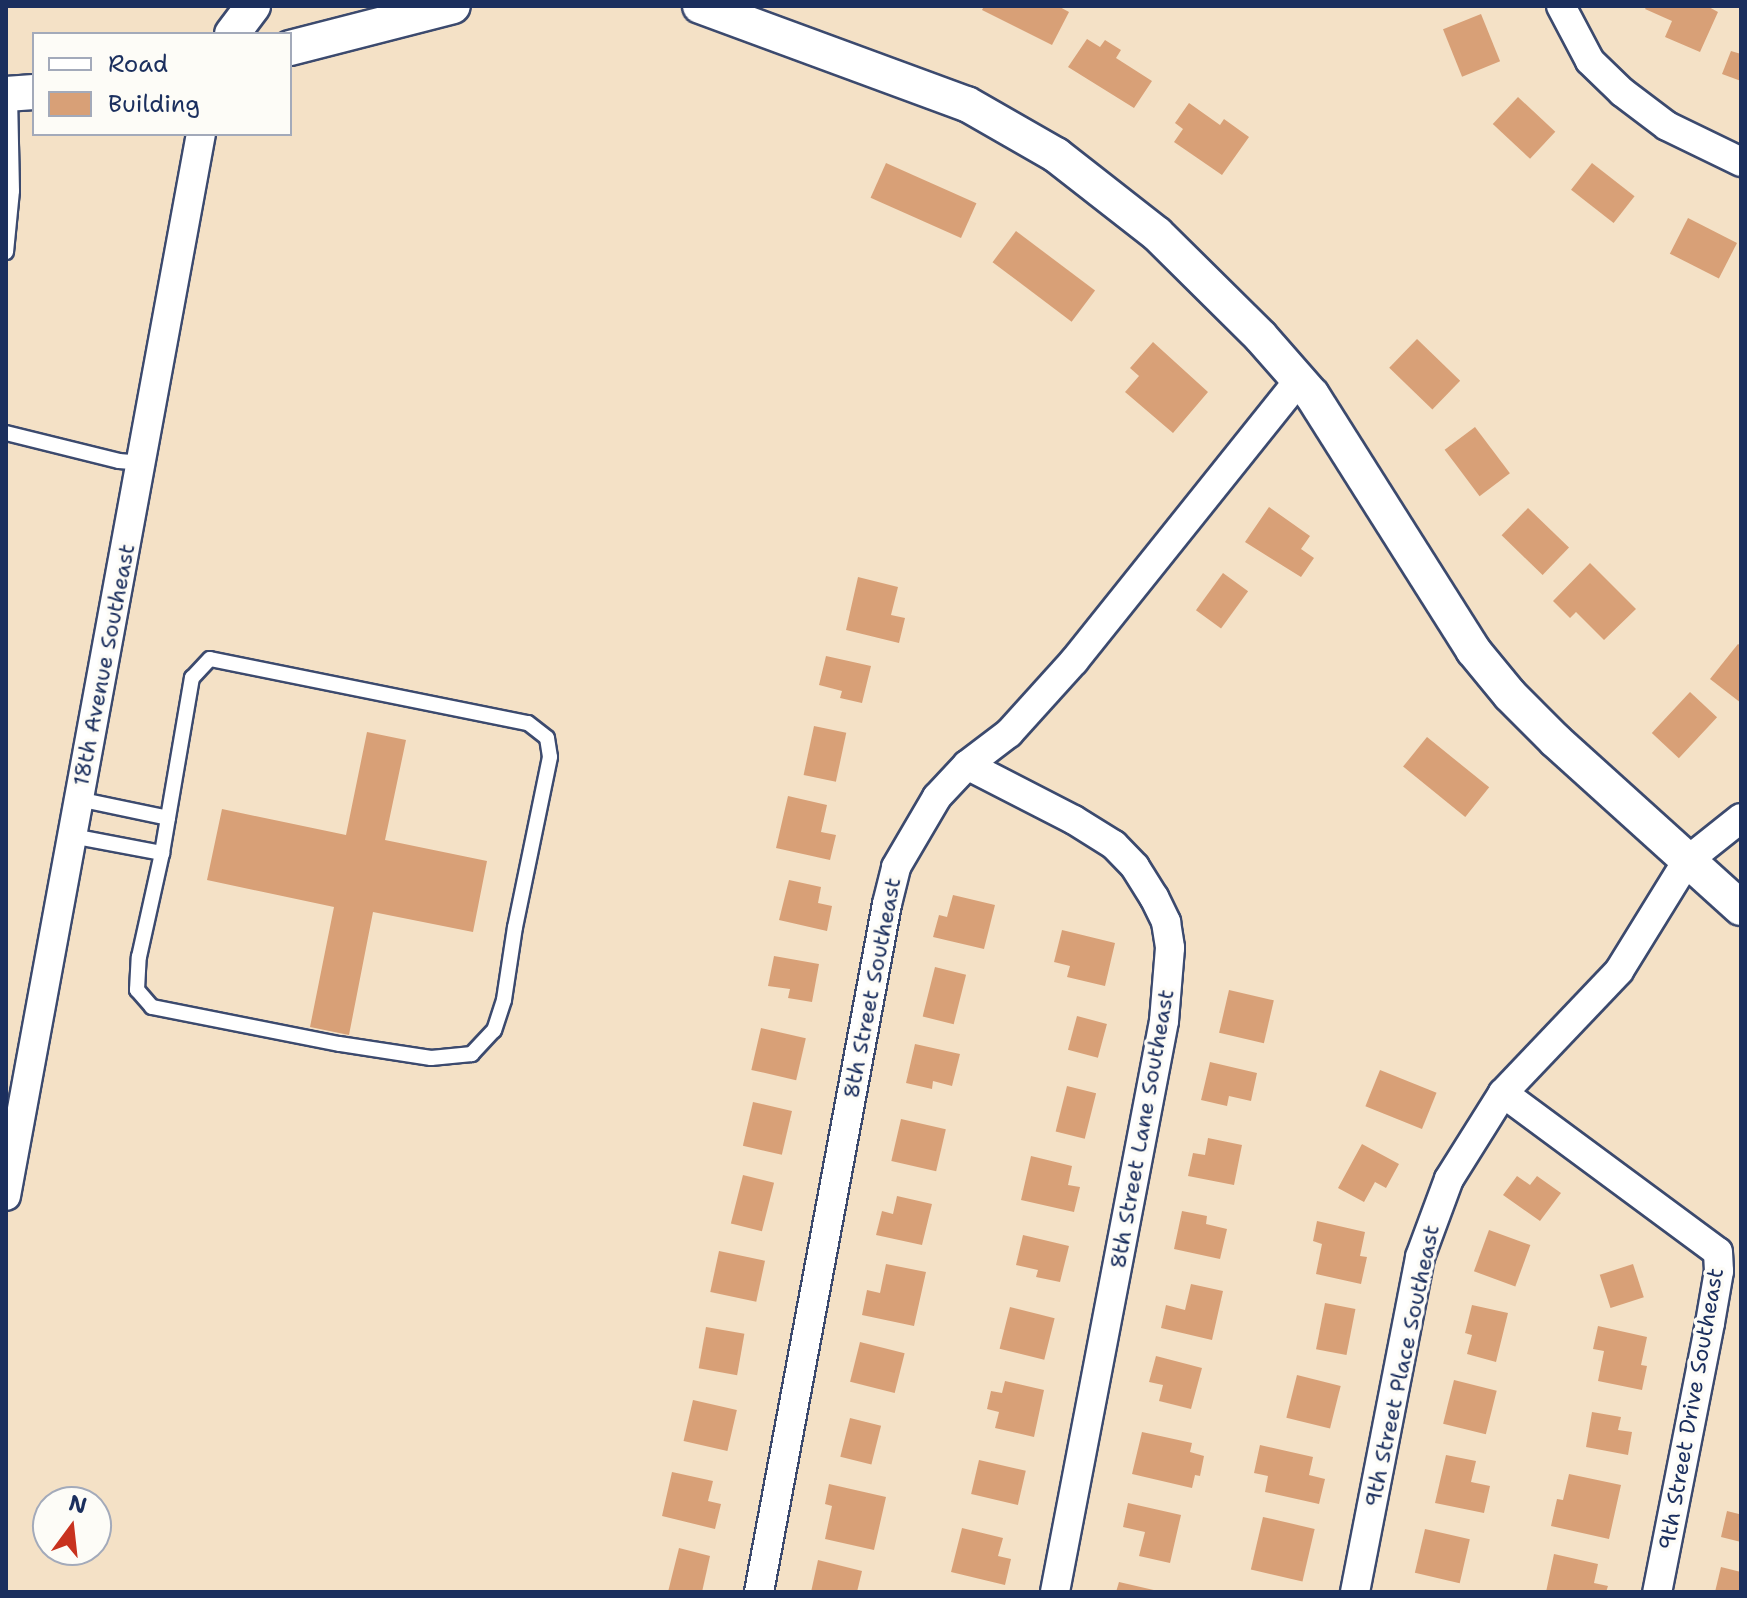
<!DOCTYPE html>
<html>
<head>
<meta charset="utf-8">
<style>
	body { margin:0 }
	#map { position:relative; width:1747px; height:1598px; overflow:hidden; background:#f4e1c6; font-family:"Shantell Sans",sans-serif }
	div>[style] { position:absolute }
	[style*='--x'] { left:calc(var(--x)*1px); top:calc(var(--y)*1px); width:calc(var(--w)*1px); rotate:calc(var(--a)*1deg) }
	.building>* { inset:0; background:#d8a077; transform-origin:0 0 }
	.roads { filter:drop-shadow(2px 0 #3c4a6e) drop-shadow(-2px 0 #3c4a6e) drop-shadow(0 2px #3c4a6e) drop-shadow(0 -2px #3c4a6e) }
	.service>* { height:14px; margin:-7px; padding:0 7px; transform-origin:7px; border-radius:7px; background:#fff }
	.minor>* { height:28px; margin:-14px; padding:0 14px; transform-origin:14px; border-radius:14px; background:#fff }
	.tertiary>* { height:34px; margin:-17px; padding:0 17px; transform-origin:17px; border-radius:17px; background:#fff }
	span { translate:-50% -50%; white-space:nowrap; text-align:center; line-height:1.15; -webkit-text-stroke:7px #fdfcf7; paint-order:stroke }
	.street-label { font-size:22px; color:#1b2f5e }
	.frame { position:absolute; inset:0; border:8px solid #1b2f5e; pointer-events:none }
	.legend { position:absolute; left:32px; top:32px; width:260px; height:104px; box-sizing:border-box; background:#fdfcf7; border:2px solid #a3aaba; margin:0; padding:10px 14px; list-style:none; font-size:24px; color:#1b2f5e }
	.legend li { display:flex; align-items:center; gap:16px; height:40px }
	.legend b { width:40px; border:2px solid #a3aaba }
	.north { position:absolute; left:32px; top:1486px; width:80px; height:80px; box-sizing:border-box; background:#fdfcf7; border:2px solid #a3aaba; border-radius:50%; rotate:15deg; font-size:22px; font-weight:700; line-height:32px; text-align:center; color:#1b2f5e }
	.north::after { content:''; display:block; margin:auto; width:28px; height:36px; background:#c8321e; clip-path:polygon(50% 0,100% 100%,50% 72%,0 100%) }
</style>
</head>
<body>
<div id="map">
	<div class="building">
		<div style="clip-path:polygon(984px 6px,1058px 6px,1069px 12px,1052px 45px,982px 10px)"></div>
		<div style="clip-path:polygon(1647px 6px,1707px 6px,1718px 12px,1700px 52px,1665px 37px,1672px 21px,1645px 9px)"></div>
		<div style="left:1481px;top:14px;width:51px;height:41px;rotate:68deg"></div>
		<div style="clip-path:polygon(1087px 39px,1100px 47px,1105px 40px,1121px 50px,1116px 58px,1152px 81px,1134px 108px,1068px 67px)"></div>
		<div style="clip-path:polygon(1731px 51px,1741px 54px,1741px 81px,1722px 74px)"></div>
		<div style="left:1518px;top:97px;width:51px;height:37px;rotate:43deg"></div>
		<div style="clip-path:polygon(1189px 103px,1220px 125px,1224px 119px,1249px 137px,1222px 175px,1174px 142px,1183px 129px,1175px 123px)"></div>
		<div style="left:886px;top:163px;width:99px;height:38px;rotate:24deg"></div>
		<div style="left:1592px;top:163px;width:54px;height:34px;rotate:38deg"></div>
		<div style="left:1688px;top:218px;width:55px;height:40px;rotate:27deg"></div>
		<div style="left:1016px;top:231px;width:99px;height:39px;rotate:37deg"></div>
		<div style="left:1417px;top:339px;width:60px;height:40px;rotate:44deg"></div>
		<div style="clip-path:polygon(1153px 342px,1208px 392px,1173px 433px,1125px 392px,1139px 376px,1130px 368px)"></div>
		<div style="left:1475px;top:427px;width:58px;height:38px;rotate:53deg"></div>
		<div style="clip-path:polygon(1269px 507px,1310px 536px,1301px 549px,1314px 558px,1301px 577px,1245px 542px)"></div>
		<div style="left:1528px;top:508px;width:57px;height:38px;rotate:44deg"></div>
		<div style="clip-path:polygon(1590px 563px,1636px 609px,1604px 640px,1576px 612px,1570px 618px,1553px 601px)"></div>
		<div style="left:1223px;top:573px;width:31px;height:46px;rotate:36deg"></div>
		<div style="clip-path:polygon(858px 577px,898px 587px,891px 615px,905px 618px,899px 643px,846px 630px)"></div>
		<div style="clip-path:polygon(1738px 644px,1741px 646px,1741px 703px,1710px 679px)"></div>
		<div style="clip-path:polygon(826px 656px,871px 666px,862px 703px,840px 698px,842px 691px,819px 685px)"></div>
		<div style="left:1690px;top:692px;width:37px;height:56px;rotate:43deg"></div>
		<div style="left:814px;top:726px;width:33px;height:50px;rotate:12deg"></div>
		<div style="clip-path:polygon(367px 732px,406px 740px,385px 840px,487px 861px,473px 932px,373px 912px,349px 1035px,310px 1027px,334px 907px,207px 880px,222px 809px,346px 835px)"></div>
		<div style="left:1427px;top:737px;width:80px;height:38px;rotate:39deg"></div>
		<div style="clip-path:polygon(788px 796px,827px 805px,821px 832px,836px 835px,830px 860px,776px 848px)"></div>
		<div style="clip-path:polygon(789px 880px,821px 887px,818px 903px,832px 906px,827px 931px,779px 920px)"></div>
		<div style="clip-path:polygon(953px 895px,995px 905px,984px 949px,933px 937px,939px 915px,947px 917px)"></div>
		<div style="clip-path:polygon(1062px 930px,1115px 943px,1105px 986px,1067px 977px,1070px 966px,1054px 962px)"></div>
		<div style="clip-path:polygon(774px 956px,819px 964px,812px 1002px,788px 998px,790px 989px,768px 986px)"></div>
		<div style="left:935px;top:967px;width:32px;height:51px;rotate:14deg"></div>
		<div style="left:1229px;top:990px;width:46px;height:44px;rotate:13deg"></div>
		<div style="left:1077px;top:1016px;width:31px;height:35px;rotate:15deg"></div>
		<div style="left:761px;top:1028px;width:46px;height:43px;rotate:13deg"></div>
		<div style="clip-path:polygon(915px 1044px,960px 1054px,952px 1086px,933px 1081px,932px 1089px,906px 1083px)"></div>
		<div style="clip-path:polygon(1210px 1062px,1257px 1073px,1251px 1101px,1229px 1096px,1227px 1106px,1201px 1100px)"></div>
		<div style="left:1380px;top:1070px;width:61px;height:39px;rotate:22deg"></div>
		<div style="left:1067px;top:1086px;width:30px;height:47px;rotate:14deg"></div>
		<div style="left:753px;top:1102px;width:40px;height:45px;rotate:13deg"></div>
		<div style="left:901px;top:1119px;width:46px;height:43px;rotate:13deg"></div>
		<div style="clip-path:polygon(1208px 1138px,1242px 1145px,1234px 1185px,1188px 1176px,1193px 1153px,1205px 1155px)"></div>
		<div style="clip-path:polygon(1362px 1144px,1399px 1164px,1386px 1188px,1375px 1182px,1364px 1202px,1338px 1188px)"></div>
		<div style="clip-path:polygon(1031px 1156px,1072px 1166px,1068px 1185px,1080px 1187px,1074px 1212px,1021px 1200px)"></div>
		<div style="left:743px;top:1175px;width:32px;height:50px;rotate:14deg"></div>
		<div style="clip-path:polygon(1517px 1176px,1530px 1185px,1537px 1176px,1561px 1193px,1540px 1221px,1503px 1195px)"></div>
		<div style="clip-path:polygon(897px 1196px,932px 1204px,922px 1245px,876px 1235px,882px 1211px,893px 1214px)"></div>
		<div style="clip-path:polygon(1182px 1211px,1207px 1216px,1206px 1224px,1227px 1229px,1220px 1259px,1174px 1249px)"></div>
		<div style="clip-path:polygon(1317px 1221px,1365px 1232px,1360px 1256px,1367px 1257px,1361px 1284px,1316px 1274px,1322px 1244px,1313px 1241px)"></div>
		<div style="left:1489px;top:1230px;width:44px;height:44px;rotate:20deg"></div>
		<div style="clip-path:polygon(1023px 1235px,1069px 1246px,1060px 1282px,1036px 1277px,1038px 1270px,1016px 1265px)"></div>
		<div style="left:719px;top:1251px;width:47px;height:42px;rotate:12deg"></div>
		<div style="clip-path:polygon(886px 1264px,926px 1272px,914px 1326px,862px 1315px,867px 1290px,880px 1293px)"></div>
		<div style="left:1633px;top:1264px;width:35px;height:35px;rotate:72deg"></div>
		<div style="clip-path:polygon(1191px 1284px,1223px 1291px,1212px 1340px,1161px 1328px,1166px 1305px,1185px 1310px)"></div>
		<div style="left:1325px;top:1303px;width:31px;height:47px;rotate:11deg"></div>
		<div style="clip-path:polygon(1472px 1305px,1508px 1313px,1496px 1362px,1467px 1354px,1472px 1335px,1465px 1333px)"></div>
		<div style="left:1010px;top:1307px;width:46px;height:43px;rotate:14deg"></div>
		<div style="clip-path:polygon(1598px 1326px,1647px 1337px,1641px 1365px,1647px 1366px,1642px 1390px,1598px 1381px,1604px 1351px,1593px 1349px)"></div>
		<div style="left:706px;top:1327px;width:39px;height:42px;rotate:10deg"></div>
		<div style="left:860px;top:1342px;width:46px;height:41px;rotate:14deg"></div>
		<div style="clip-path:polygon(1156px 1356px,1202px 1368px,1191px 1409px,1159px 1401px,1163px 1385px,1149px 1382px)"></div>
		<div style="left:1297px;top:1375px;width:45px;height:44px;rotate:14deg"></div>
		<div style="left:1454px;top:1380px;width:44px;height:45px;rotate:14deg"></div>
		<div style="clip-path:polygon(1005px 1381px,1044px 1390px,1034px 1437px,995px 1428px,999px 1412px,987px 1409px,991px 1391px,1002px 1393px)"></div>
		<div style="left:693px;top:1400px;width:45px;height:42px;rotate:13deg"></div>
		<div style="clip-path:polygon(1592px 1412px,1621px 1417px,1618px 1430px,1632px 1432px,1628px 1455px,1586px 1447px)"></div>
		<div style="left:850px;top:1418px;width:32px;height:40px;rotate:14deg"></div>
		<div style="clip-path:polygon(1142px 1432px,1192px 1443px,1190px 1452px,1204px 1456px,1200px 1476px,1195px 1475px,1192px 1488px,1132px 1474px)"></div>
		<div style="clip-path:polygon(1260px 1445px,1313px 1457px,1309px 1475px,1325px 1479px,1319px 1504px,1265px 1492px,1268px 1476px,1254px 1473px)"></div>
		<div style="clip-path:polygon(1446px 1455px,1476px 1461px,1471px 1482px,1490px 1486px,1484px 1513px,1435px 1503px)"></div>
		<div style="left:979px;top:1460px;width:48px;height:35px;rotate:13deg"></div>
		<div style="clip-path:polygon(672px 1472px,713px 1481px,708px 1501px,721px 1504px,715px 1529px,662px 1516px)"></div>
		<div style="clip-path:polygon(1569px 1474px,1621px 1485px,1609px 1539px,1551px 1526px,1557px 1499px,1563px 1500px)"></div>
		<div style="clip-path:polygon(829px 1484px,886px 1497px,874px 1550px,825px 1539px,832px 1506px,825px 1504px)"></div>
		<div style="clip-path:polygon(1128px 1503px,1181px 1515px,1170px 1563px,1139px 1556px,1145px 1532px,1123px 1527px)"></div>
		<div style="clip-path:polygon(1741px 1509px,1741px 1542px,1721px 1537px,1727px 1511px,1739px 1514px)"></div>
		<div style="left:1263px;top:1517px;width:53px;height:54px;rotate:13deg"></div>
		<div style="clip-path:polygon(962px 1528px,1003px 1538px,998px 1556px,1011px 1559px,1005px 1585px,951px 1572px)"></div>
		<div style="left:1425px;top:1529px;width:46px;height:45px;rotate:13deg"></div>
		<div style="clip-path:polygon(679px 1548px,710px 1556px,702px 1592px,668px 1592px)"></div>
		<div style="clip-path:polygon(1554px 1554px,1598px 1564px,1594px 1583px,1608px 1586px,1606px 1592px,1546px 1592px)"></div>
		<div style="clip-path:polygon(818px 1560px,862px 1571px,857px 1592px,811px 1592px)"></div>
		<div style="clip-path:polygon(1721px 1567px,1741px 1572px,1741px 1592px,1715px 1592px)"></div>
		<div style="clip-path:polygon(1119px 1582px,1158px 1591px,1158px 1592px,1116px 1592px)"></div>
	</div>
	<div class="roads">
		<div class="service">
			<div style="--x:6;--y:252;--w:61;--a:-84.4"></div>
			<div style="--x:12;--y:191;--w:97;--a:-91.2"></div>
			<div style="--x:6;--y:433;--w:116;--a:13.9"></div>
			<div style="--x:119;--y:461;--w:24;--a:5"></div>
			<div style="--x:210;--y:659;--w:324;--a:11.4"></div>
			<div style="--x:528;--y:723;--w:24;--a:38"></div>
			<div style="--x:547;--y:738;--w:19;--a:81"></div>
			<div style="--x:550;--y:757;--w:174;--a:101.6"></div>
			<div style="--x:515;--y:927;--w:74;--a:98.6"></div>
			<div style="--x:504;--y:1000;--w:32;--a:108"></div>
			<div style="--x:494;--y:1030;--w:33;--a:133"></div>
			<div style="--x:472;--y:1054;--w:41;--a:174.4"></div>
			<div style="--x:431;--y:1058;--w:93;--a:-171.3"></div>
			<div style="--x:339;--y:1044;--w:191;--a:-168.8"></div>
			<div style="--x:152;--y:1007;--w:23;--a:-131"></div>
			<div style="--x:137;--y:990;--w:33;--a:-87"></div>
			<div style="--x:139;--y:957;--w:107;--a:-77.5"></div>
			<div style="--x:162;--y:853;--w:178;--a:-80.3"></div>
			<div style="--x:192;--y:678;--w:26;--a:-47"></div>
			<div style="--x:78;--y:799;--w:92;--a:11.9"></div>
			<div style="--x:72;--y:836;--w:92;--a:10.7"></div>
		</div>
		<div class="minor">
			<div style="--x:1561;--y:6;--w:62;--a:62.2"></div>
			<div style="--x:1590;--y:61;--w:45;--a:44.1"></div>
			<div style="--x:1622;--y:92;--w:56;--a:37.1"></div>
			<div style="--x:1667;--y:126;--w:82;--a:25.9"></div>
			<div style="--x:967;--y:765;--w:120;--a:27.2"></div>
			<div style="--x:1074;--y:820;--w:47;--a:32"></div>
			<div style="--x:1114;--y:845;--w:30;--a:46"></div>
			<div style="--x:1135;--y:867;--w:36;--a:58"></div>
			<div style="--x:1154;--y:897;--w:28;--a:64"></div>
			<div style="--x:1166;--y:922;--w:26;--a:81"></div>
			<div style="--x:1170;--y:948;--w:73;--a:94.7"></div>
			<div style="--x:1164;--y:1021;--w:581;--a:100.81"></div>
			<div style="--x:1503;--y:1093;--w:267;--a:36.5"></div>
			<div style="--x:1718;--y:1252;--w:19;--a:87"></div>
			<div style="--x:1719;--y:1271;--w:53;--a:99.8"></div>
			<div style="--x:1710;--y:1323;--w:274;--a:101.1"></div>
			<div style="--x:6;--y:1196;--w:1080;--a:-79.6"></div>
			<div style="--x:759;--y:1592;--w:700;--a:-79.46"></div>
			<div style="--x:887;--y:904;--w:38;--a:-76"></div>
			<div style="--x:896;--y:867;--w:81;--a:-59.6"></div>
			<div style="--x:937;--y:797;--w:44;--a:-46.8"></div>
			<div style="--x:967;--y:765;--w:53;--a:-37.3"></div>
			<div style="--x:1009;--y:733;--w:97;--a:-47.9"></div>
			<div style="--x:1074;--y:661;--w:360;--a:-51.3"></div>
			<div style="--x:1355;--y:1592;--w:341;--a:-79"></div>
			<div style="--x:1420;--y:1257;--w:83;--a:-69.6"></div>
			<div style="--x:1449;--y:1179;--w:102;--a:-57.9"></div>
			<div style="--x:1503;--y:1093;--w:168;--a:-46.4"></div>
			<div style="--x:1619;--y:971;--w:129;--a:-58.3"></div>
			<div style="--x:1687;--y:861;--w:69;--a:-38.5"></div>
		</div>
		<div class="tertiary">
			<div style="--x:700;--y:6;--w:284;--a:20.2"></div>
			<div style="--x:967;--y:104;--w:103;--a:29.8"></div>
			<div style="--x:1056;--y:155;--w:128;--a:38"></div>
			<div style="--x:1157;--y:234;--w:146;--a:44.7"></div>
			<div style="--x:1261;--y:337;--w:77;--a:48.7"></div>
			<div style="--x:1312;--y:395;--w:302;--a:57.7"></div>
			<div style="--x:1473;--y:650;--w:58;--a:50.6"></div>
			<div style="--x:1510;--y:695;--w:65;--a:45"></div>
			<div style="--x:1556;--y:741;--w:249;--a:42.1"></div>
			<div style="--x:232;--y:34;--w:35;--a:-53"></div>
			<div style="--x:290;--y:48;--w:168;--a:-14.4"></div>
			<div style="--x:6;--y:94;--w:28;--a:-4"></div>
		</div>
	</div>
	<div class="street-label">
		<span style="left:104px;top:665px;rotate:-79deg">18th Avenue Southeast</span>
		<span style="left:872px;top:988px;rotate:-79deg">8th Street Southeast</span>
		<span style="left:1142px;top:1129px;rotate:-80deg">8th Street Lane Southeast</span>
		<span style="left:1402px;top:1366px;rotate:-78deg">9th Street Place Southeast</span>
		<span style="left:1691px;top:1409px;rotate:-80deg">9th Street Drive Southeast</span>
	</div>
	<div class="frame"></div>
	<ul class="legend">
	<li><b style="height:10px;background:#fff"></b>Road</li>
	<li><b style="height:22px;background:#d8a077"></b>Building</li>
	</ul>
	<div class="north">N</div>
</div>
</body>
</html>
